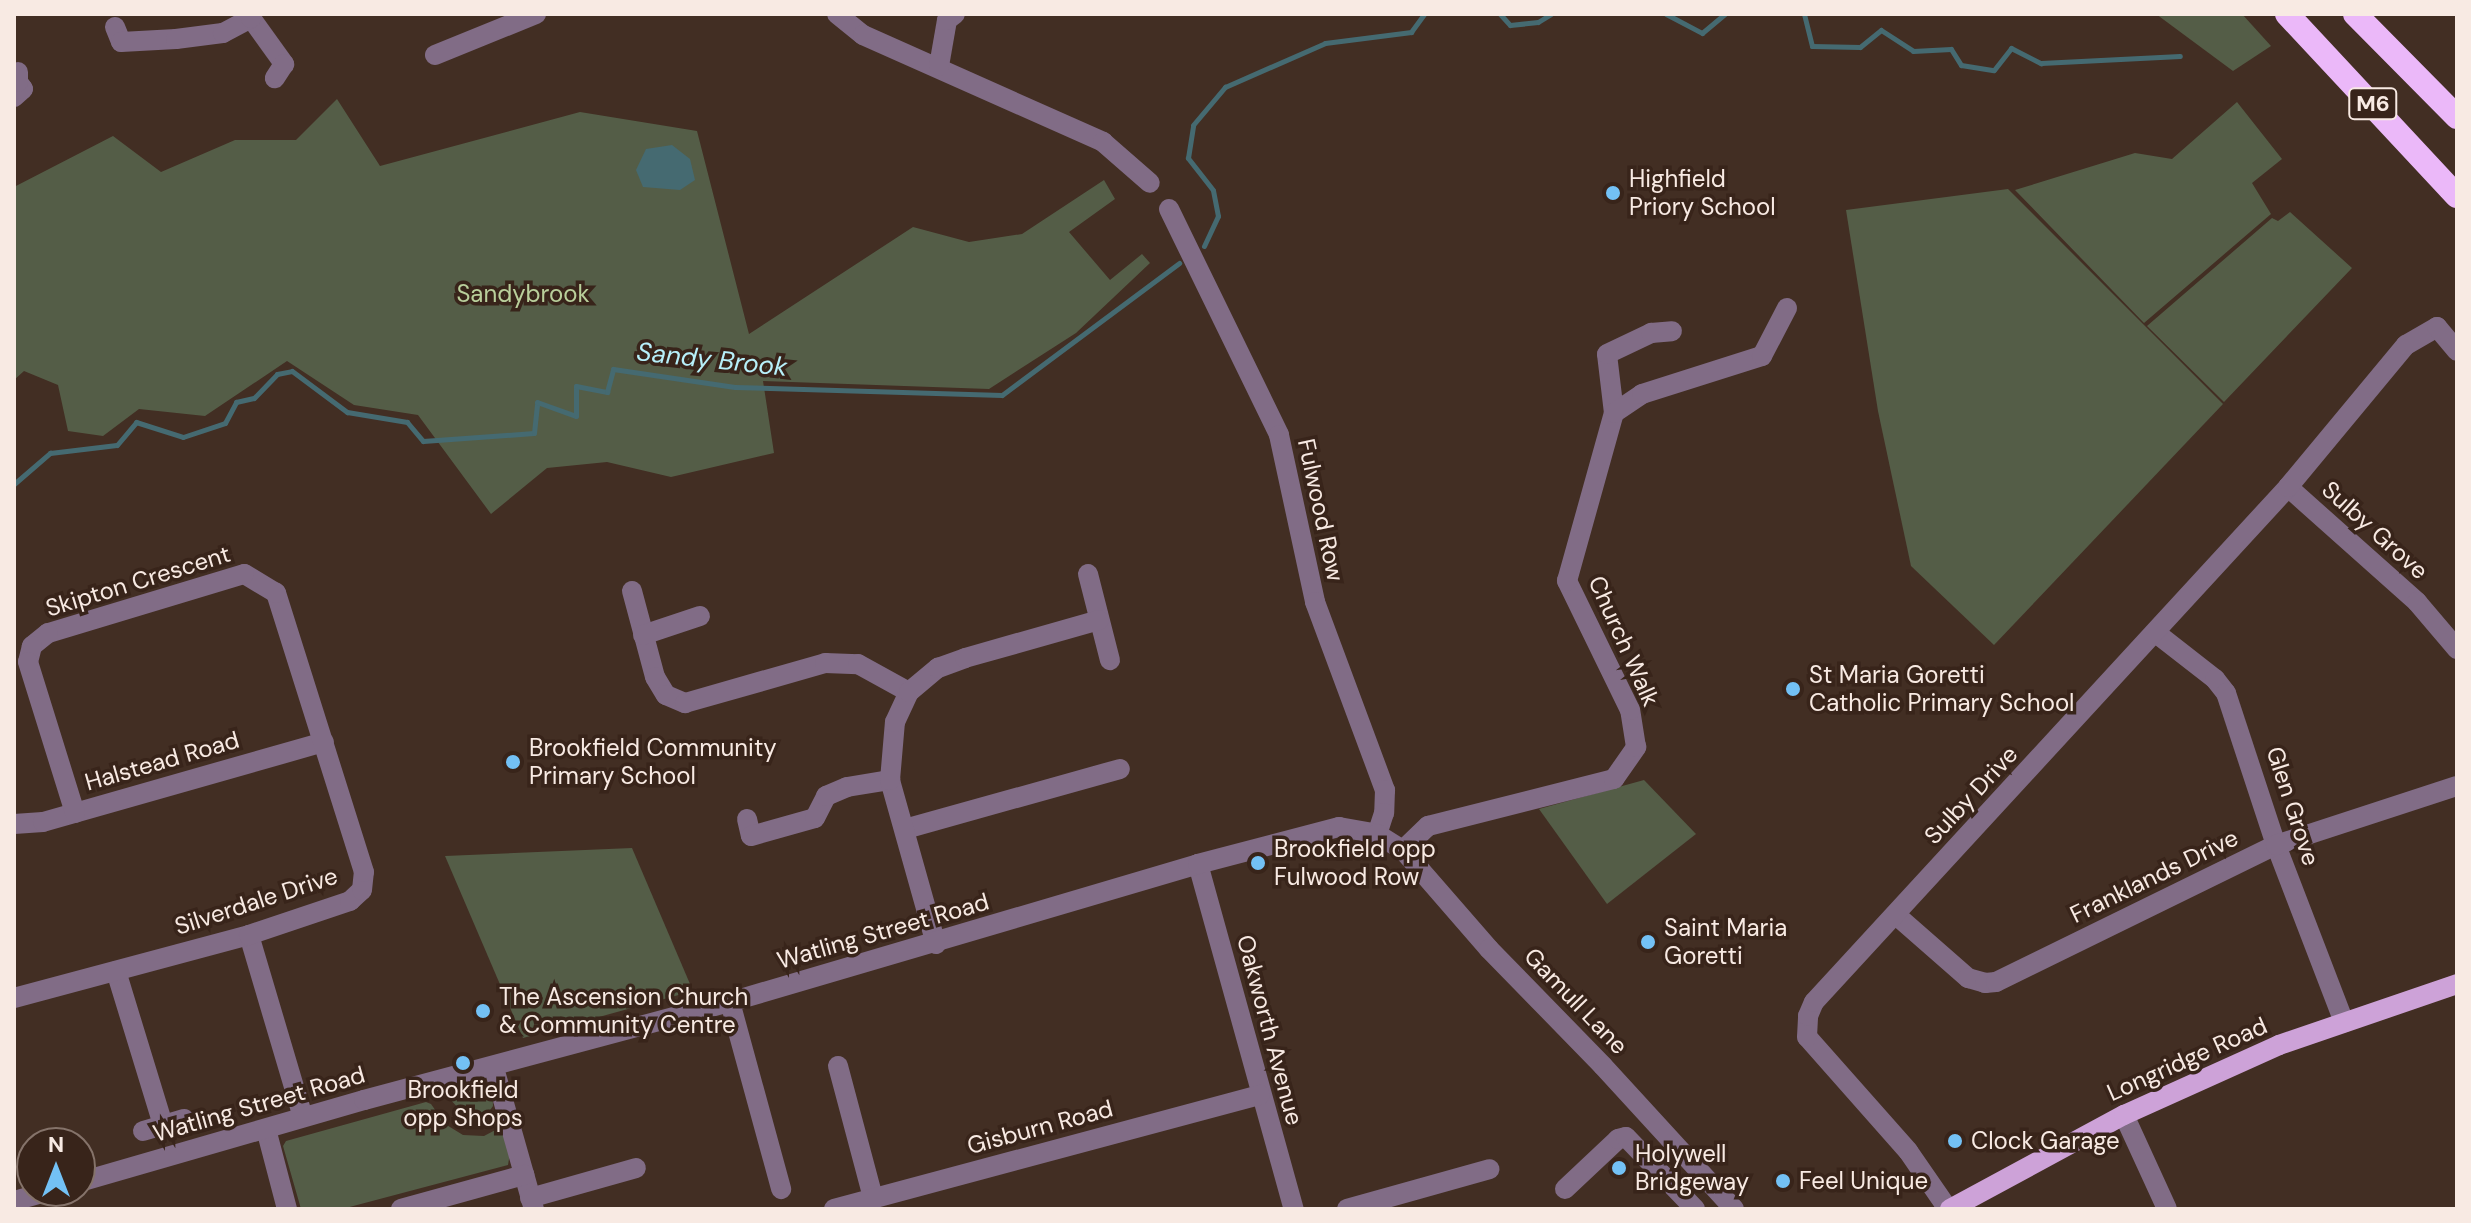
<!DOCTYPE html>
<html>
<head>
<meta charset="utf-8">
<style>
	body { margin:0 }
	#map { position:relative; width:2471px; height:1223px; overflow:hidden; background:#422e23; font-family:"DM Sans",sans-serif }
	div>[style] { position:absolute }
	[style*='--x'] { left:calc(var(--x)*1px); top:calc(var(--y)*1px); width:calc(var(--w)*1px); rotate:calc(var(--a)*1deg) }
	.green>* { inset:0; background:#545d47 }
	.water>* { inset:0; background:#456a71 }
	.stream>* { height:5px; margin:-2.5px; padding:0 2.5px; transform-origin:2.5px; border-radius:2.5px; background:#456a71 }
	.minor>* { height:20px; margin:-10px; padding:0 10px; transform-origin:10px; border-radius:10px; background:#816c86 }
	.major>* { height:20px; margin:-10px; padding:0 10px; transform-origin:10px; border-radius:10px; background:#cda2d8 }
	.highway>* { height:24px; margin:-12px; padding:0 12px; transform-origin:12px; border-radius:12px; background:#ebb8f9 }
	.dots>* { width:22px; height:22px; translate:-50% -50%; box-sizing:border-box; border:4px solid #38241a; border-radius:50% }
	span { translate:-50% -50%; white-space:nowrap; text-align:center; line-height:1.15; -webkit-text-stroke:7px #38241a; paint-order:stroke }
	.shield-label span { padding:2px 6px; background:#38241a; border:2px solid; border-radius:6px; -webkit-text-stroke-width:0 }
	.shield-label { font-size:22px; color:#f8eae3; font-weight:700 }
	.poi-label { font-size:24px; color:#f8eae3 }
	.left { translate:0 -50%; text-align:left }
	.park-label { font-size:24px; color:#b9cf9b }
	.street-label { font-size:24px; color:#f8eae3 }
	.water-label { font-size:26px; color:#b7f0fa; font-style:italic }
	.frame { position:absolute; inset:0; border:16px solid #f8eae3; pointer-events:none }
	.north { position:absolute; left:16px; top:1127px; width:80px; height:80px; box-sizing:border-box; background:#38241a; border:2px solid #85736a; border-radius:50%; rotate:0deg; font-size:22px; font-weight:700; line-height:32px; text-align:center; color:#f8eae3 }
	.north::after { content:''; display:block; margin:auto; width:28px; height:36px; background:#73c1f5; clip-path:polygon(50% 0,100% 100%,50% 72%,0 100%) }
</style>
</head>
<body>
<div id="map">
	<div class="green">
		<div style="clip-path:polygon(2156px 14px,2242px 14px,2271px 46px,2233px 71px)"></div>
		<div style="clip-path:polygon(337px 99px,380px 166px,580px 112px,697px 131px,749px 334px,913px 227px,969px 242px,1022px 234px,1104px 180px,1115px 199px,1069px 232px,1110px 280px,1142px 254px,1150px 263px,1076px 333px,989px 389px,763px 381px,774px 453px,671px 477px,607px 462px,547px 468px,491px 514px,418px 415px,354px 405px,287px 361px,205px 416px,139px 409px,103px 436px,68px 431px,58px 385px,24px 371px,14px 380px,14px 187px,113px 136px,161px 172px,235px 140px,296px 140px)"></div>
		<div style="clip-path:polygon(2237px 102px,2282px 159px,2252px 183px,2271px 214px,2144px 323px,2015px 190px,2135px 153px,2172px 159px)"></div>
		<div style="clip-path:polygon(2008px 189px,2223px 404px,1994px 645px,1911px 566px,1878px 411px,1846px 210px)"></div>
		<div style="clip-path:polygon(2290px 212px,2352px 268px,2224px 402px,2147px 326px,2272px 218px,2278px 221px)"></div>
		<div style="clip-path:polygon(1644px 780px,1696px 834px,1607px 904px,1539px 809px)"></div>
		<div style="clip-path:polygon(632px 848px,693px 991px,523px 1038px,445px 856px)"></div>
		<div style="clip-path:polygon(492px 1084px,493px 1106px,488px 1113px,476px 1117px,463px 1113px,446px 1095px)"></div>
		<div style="clip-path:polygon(426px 1102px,431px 1104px,445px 1124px,463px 1135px,484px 1136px,503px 1126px,510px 1153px,508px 1165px,342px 1209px,301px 1209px,283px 1146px,286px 1141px)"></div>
	</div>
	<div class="water">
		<div style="clip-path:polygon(672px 145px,690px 159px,695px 180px,680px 190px,643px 187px,636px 170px,646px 149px)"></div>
	</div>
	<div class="stream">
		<div style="--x:1500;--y:14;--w:15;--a:48"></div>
		<div style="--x:1510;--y:25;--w:28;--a:-6"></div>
		<div style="--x:1538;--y:22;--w:15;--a:-32"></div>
		<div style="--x:1666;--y:14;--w:41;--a:27.8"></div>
		<div style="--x:1702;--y:33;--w:30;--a:-40"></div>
		<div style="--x:1804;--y:14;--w:33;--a:76"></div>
		<div style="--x:1812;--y:46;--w:48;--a:1.2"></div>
		<div style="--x:1860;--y:47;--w:27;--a:-39"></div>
		<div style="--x:1881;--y:30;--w:38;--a:33"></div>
		<div style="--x:1913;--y:51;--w:38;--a:-3"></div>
		<div style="--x:1951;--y:49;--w:19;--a:58"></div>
		<div style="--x:1961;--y:65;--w:33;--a:9"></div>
		<div style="--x:1994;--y:70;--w:28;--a:-52"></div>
		<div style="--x:2011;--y:48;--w:34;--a:27"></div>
		<div style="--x:2041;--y:63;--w:139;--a:-2.9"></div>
		<div style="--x:1204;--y:246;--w:33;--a:-65"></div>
		<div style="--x:1218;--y:216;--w:26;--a:-101"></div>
		<div style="--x:1213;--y:190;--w:41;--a:-128"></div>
		<div style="--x:1188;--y:158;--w:33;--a:-81"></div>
		<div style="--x:1193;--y:125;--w:50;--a:-49.9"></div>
		<div style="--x:1225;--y:87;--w:109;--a:-23.7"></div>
		<div style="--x:1325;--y:43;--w:87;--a:-7.3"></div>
		<div style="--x:1411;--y:32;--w:22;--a:-54"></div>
		<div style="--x:14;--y:484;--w:48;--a:-40.7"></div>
		<div style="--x:50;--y:453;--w:67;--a:-6.8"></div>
		<div style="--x:117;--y:445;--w:30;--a:-50"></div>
		<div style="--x:136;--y:422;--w:49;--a:17.7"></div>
		<div style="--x:183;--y:437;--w:44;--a:-18.4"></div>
		<div style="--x:225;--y:423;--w:24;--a:-62"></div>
		<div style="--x:236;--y:402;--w:18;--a:-13"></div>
		<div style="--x:254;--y:398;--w:33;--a:-46"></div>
		<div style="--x:277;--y:374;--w:15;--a:-11"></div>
		<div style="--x:292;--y:371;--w:69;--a:36.7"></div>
		<div style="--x:347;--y:412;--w:61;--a:9.5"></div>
		<div style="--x:407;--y:422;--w:25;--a:50"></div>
		<div style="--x:423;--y:441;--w:111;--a:-4.1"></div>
		<div style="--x:534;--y:433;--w:31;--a:-84"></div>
		<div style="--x:537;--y:402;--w:41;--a:19.7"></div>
		<div style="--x:576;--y:416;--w:30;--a:-90"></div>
		<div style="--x:576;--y:386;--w:32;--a:11"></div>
		<div style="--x:607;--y:392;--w:24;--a:-75"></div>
		<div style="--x:613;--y:369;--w:123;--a:8.4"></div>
		<div style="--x:735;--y:387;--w:267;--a:1.7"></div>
		<div style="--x:1002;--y:395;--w:221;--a:-36.7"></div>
	</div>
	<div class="minor">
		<div style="--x:837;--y:14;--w:33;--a:39"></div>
		<div style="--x:863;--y:35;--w:263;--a:24"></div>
		<div style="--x:1103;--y:142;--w:62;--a:41.1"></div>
		<div style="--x:251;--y:18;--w:57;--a:54.3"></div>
		<div style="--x:284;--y:64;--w:17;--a:123"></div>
		<div style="--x:115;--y:27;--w:16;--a:68"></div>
		<div style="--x:121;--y:42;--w:55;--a:-3.1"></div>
		<div style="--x:176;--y:39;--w:47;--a:-7.3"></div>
		<div style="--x:223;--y:33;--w:32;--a:-28"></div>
		<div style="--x:251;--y:18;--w:4;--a:-76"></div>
		<div style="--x:435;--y:55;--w:109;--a:-22.1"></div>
		<div style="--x:939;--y:66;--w:47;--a:-80.1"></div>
		<div style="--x:947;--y:20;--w:10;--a:-37"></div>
		<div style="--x:14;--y:97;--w:12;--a:-42"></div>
		<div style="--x:23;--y:89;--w:9;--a:-126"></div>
		<div style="--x:18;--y:82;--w:10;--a:-90"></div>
		<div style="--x:1169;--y:209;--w:251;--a:64"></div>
		<div style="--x:1279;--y:435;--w:171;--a:77.8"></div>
		<div style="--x:1315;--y:602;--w:201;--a:69.6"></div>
		<div style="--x:1385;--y:790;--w:23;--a:92"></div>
		<div style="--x:1384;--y:813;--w:22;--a:108"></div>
		<div style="--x:1614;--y:413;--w:59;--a:-96.8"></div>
		<div style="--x:1607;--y:354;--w:49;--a:-25.5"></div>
		<div style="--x:1651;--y:333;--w:21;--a:-5"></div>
		<div style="--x:2288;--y:487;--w:173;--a:41.7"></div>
		<div style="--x:2417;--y:602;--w:62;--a:49.6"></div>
		<div style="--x:1088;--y:574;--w:89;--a:75.7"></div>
		<div style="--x:632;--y:591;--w:89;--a:75"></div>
		<div style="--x:655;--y:677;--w:21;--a:59"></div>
		<div style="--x:666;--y:695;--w:21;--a:23"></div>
		<div style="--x:685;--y:703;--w:146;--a:-15.9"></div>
		<div style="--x:825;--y:663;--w:33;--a:2"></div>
		<div style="--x:858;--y:664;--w:58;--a:28.8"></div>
		<div style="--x:2156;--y:633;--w:75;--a:37.9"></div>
		<div style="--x:2215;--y:679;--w:18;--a:52"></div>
		<div style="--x:2226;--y:693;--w:160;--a:71.8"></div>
		<div style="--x:2276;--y:845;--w:190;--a:69"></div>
		<div style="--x:643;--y:635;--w:60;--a:-18.4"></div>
		<div style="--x:747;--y:819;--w:17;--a:77"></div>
		<div style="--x:751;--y:836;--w:66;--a:-15.7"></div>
		<div style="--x:815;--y:818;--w:25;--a:-63"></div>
		<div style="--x:826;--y:796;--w:23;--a:-23"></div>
		<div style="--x:847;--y:787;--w:44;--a:-9.2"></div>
		<div style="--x:14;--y:824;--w:29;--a:-4"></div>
		<div style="--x:43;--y:822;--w:292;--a:-15.9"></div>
		<div style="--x:905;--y:829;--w:223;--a:-15.6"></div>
		<div style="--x:1403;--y:850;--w:35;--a:-44"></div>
		<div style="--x:1428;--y:826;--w:192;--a:-14.2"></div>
		<div style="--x:1614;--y:779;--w:39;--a:-55"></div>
		<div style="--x:1636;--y:747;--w:37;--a:-99"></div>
		<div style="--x:1630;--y:710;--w:144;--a:-116"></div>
		<div style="--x:1567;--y:581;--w:174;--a:-74.4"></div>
		<div style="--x:1614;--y:413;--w:34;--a:-34"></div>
		<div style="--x:1642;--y:394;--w:126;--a:-17.6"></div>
		<div style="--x:1762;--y:356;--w:54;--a:-62.5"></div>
		<div style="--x:1198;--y:864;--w:358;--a:74.5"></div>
		<div style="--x:1896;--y:915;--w:96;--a:41.2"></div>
		<div style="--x:1968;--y:978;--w:18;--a:16"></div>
		<div style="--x:1985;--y:983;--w:11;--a:-5"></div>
		<div style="--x:1996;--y:982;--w:312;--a:-26.1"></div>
		<div style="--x:2276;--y:845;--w:190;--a:-18.1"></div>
		<div style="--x:249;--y:935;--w:190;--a:73.5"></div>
		<div style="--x:936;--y:944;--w:170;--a:-105.7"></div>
		<div style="--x:890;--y:780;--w:58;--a:-85.1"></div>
		<div style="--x:895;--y:722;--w:33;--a:-65"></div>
		<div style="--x:909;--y:692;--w:38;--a:-40"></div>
		<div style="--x:938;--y:668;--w:29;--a:-20"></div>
		<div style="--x:965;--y:658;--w:139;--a:-15.8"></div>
		<div style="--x:116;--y:971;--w:161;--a:73"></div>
		<div style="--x:14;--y:998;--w:243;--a:-15"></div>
		<div style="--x:249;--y:935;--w:107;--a:-18.6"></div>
		<div style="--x:350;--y:901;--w:16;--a:-43"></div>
		<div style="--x:362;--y:890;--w:18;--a:-84"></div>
		<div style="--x:364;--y:872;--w:293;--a:-107.5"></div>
		<div style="--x:276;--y:593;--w:37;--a:-149"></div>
		<div style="--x:244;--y:574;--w:205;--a:163.2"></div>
		<div style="--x:48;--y:633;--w:21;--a:141"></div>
		<div style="--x:32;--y:646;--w:16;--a:104"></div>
		<div style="--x:28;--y:662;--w:158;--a:72.7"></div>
		<div style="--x:730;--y:1002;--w:194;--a:74.7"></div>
		<div style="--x:838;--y:1066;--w:137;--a:75.1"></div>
		<div style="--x:494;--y:1068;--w:147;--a:74.2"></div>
		<div style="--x:2124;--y:1115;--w:103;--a:65.4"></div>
		<div style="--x:266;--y:1129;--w:83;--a:75.3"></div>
		<div style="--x:143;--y:1131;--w:43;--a:-16.3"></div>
		<div style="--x:80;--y:1182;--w:296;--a:-16.1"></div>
		<div style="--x:364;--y:1100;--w:379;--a:-15"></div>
		<div style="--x:730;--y:1002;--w:488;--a:-16.4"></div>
		<div style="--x:1198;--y:864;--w:146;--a:-14.7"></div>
		<div style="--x:1339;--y:827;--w:39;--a:10"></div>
		<div style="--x:1377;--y:834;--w:31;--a:32"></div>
		<div style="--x:1403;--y:850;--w:131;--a:49"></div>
		<div style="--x:1489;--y:949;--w:163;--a:45.7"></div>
		<div style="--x:1603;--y:1066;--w:194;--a:47.5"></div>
		<div style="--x:1565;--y:1189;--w:73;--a:-43.3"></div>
		<div style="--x:1618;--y:1139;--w:8;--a:-14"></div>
		<div style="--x:1626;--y:1137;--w:100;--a:46.2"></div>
		<div style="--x:530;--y:1198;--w:110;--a:-15.8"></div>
		<div style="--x:14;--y:1201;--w:36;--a:-16"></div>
		<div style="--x:401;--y:1209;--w:128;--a:-15.5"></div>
		<div style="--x:834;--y:1209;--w:441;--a:-15"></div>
		<div style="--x:1347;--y:1209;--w:148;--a:-15.6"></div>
		<div style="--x:1948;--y:1209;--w:70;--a:-124.6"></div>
		<div style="--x:1908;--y:1151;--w:152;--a:-131.5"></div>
		<div style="--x:1807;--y:1037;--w:21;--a:-87"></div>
		<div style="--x:1808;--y:1016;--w:15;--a:-67"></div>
		<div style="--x:1814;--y:1002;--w:700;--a:-47.37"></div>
		<div style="--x:2288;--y:487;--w:185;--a:-50.3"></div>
		<div style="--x:2406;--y:345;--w:36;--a:-30"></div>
		<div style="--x:2437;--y:327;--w:31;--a:50"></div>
	</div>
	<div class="major">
		<div style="--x:1950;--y:1209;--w:198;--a:-28.4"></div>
		<div style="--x:2124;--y:1115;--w:170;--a:-24.3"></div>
		<div style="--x:2279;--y:1045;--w:188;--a:-18.9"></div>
	</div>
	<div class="highway">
		<div style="--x:2287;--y:14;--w:249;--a:47"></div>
		<div style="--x:2355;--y:14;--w:145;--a:45.3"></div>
	</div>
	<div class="dots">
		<div style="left:1613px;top:193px;background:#73c1f5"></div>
		<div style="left:1793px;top:689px;background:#73c1f5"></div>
		<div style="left:513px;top:762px;background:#73c1f5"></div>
		<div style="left:1258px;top:863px;background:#73c1f5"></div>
		<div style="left:1648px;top:942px;background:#73c1f5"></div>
		<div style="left:483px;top:1011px;background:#73c1f5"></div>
		<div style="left:463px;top:1063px;background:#73c1f5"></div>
		<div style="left:1955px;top:1141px;background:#73c1f5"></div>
		<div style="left:1619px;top:1168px;background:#73c1f5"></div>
		<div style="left:1783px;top:1181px;background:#73c1f5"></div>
	</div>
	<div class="shield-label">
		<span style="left:2373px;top:104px">M6</span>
	</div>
	<div class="poi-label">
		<span class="left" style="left:1629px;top:193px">Highfield<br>Priory School</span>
		<span class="left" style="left:1809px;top:689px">St Maria Goretti<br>Catholic Primary School</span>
		<span class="left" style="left:529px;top:762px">Brookfield Community<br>Primary School</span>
		<span class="left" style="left:1274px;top:863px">Brookfield opp<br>Fulwood Row</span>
		<span class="left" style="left:1664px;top:942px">Saint Maria<br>Goretti</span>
		<span class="left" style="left:499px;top:1011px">The Ascension Church<br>&amp; Community Centre</span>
		<span style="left:463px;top:1104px">Brookfield<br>opp Shops</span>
		<span class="left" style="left:1971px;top:1141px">Clock Garage</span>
		<span class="left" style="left:1635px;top:1168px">Holywell<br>Bridgeway</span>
		<span class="left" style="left:1799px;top:1181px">Feel Unique</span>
	</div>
	<div class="park-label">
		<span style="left:523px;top:294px">Sandybrook</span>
	</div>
	<div class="street-label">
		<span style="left:1321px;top:510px;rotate:78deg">Fulwood Row</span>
		<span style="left:2375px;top:530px;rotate:42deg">Sulby Grove</span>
		<span style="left:138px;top:581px;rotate:-17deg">Skipton Crescent</span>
		<span style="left:1624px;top:641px;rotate:66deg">Church Walk</span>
		<span style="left:162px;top:761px;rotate:-16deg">Halstead Road</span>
		<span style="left:1971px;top:795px;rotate:-47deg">Sulby Drive</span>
		<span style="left:2293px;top:806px;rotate:72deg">Glen Grove</span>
		<span style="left:2154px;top:876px;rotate:-26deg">Franklands Drive</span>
		<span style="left:256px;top:901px;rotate:-18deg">Silverdale Drive</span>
		<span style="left:883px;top:931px;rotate:-16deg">Watling Street Road</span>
		<span style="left:1576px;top:1001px;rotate:46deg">Gamull Lane</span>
		<span style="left:1270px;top:1030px;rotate:75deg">Oakworth Avenue</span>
		<span style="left:2187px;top:1059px;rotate:-24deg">Longridge Road</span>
		<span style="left:259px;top:1104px;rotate:-16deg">Watling Street Road</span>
		<span style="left:1040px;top:1127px;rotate:-15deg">Gisburn Road</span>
	</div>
	<div class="water-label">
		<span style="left:712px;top:360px;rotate:6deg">Sandy Brook</span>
	</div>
	<div class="frame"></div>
	<div class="north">N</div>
</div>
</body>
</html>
